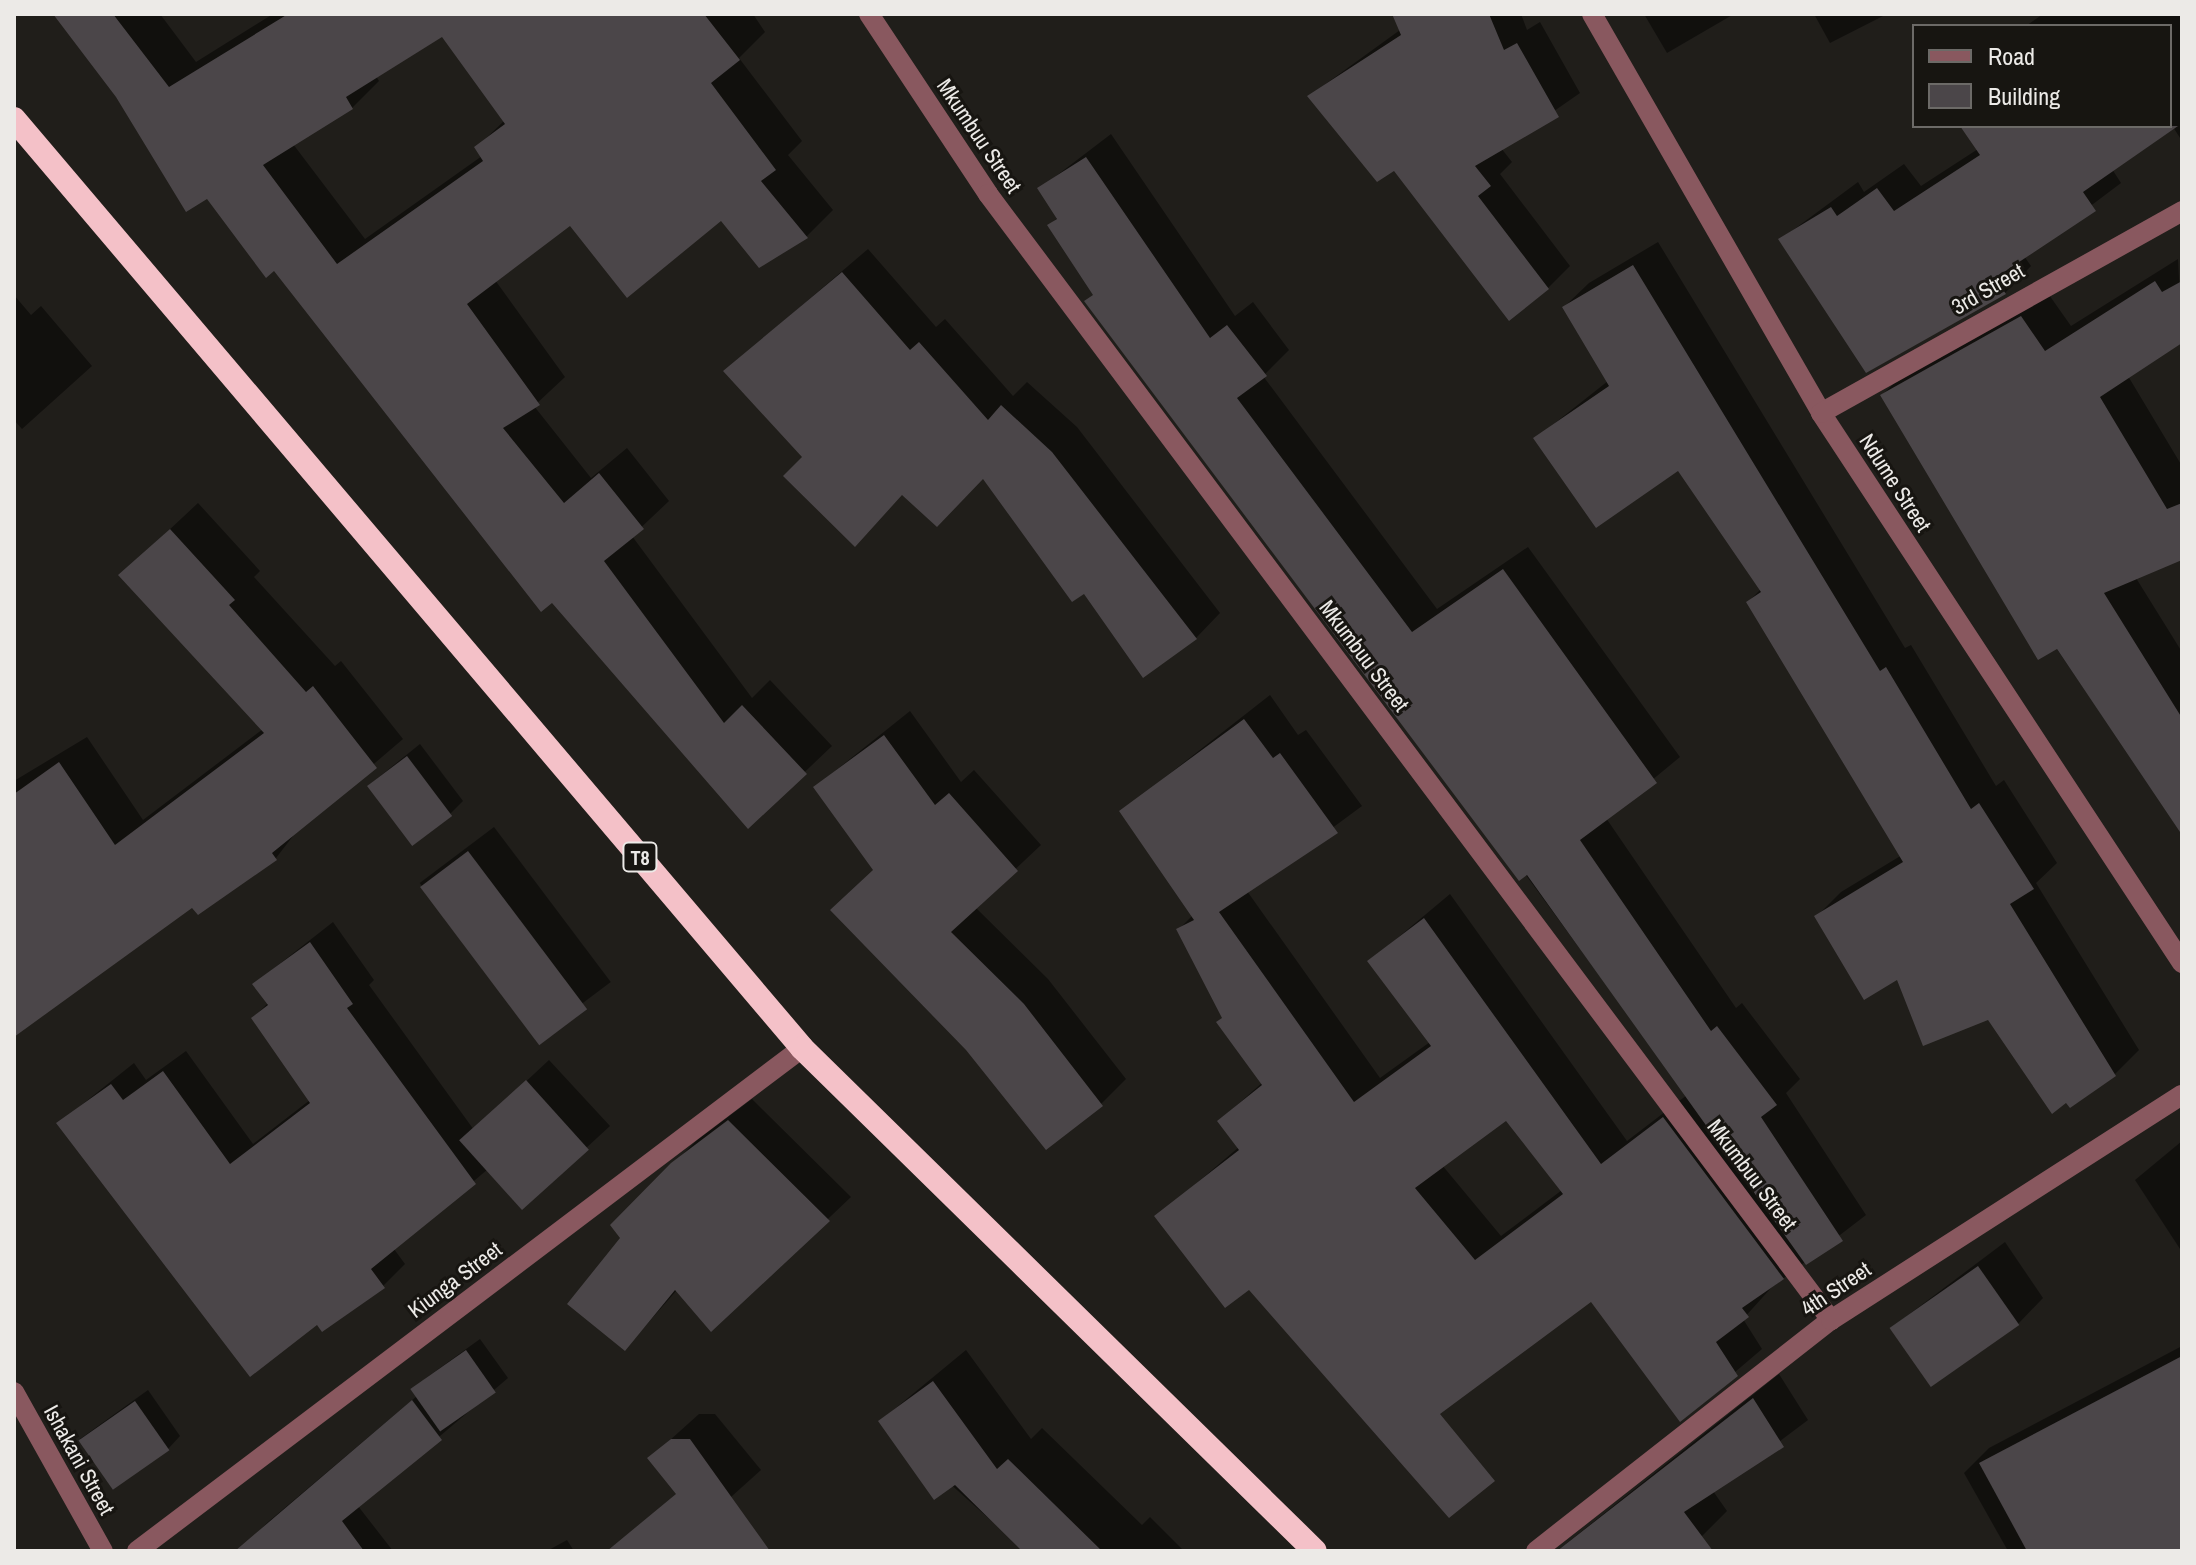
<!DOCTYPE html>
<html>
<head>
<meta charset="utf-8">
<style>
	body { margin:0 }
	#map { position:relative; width:2196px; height:1565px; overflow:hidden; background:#201e1a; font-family:"Archivo Narrow",sans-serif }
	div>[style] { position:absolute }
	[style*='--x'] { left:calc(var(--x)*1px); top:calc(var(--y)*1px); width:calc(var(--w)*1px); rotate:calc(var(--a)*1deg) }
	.shadow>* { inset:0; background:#0007; transform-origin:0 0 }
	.building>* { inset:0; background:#4b4649; transform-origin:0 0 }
	.street>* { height:20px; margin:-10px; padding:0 10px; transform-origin:10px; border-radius:10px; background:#89585f }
	.highway>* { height:24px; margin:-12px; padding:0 12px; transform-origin:12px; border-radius:12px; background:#f4c1c8 }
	span { translate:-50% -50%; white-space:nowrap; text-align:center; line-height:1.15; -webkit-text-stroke:6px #171511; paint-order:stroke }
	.shield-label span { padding:2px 6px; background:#171511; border:2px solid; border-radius:6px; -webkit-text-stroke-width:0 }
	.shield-label { font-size:20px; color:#eceae7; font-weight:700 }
	.street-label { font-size:22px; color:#eceae7 }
	.frame { position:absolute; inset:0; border:16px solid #eceae7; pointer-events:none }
	.legend { position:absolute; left:1912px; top:24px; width:260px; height:104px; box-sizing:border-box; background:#171511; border:2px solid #6c6a67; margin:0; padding:10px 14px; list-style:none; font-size:24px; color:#eceae7 }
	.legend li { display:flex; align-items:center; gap:16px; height:40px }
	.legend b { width:40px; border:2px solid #6c6a67 }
</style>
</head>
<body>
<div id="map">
	<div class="shadow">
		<div style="clip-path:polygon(evenodd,55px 14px,160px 14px,196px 62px,273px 14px,753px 14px,765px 32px,739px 58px,802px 141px,788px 155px,833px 210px,806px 237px,722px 219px,570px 223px,495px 280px,565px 377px,534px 406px,591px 478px,627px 448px,669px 501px,632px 536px,752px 698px,770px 680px,832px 746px,748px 826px,275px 269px,118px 96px,55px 14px,443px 34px,505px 120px,476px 148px,482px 156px,365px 239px,293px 144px,352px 108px,379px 81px,376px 76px,443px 34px)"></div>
		<div style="clip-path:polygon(1394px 14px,1521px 14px,1527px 30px,1540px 22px,1580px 93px,1501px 148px,1512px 162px,1500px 174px,1570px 266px,1548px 288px,1309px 96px,1400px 30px)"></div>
		<div style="clip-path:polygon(1644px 14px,1734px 14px,1667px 53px)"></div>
		<div style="clip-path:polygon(1814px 14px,1887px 14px,1830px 43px)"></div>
		<div style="clip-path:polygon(2043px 14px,2182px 14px,2182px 141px,2173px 127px,2112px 169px,2121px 183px,2024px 256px,2031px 266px,2005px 293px,1781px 239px,1858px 182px,1864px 192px,1904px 164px,1921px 186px,1978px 149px,1963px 126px,2170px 126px,2170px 26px,2026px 26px)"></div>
		<div style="clip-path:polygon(evenodd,1111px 134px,1235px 316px,1253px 302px,1289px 350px,1263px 376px,1437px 609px,1528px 547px,1680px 757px,1606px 818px,1736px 1008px,1742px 1003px,1800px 1079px,1786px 1093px,1866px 1215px,1771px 1288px,1743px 1319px,1762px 1349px,1680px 1419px,1591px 1299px,1390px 1451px,1249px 1287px,1157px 1217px,1239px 1147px,1219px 1121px,1263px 1082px,1178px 930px,1193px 915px,1122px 811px,1270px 695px,1298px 735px,1306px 730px,1362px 806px,1247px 891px,1380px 1078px,1430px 1042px,1370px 961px,1450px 894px,1627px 1141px,1687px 1095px,1050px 225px,1058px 217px,1039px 189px,1111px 134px,1506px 1119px,1562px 1190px,1501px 1236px,1442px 1165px,1506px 1119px)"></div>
		<div style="clip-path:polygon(1658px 242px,1905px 648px,1911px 645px,1996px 786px,2004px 780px,2057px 863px,2036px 883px,2139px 1050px,2115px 1074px,2052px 1111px,1988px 1018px,1898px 977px,1817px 916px,1841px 892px,1902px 855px,1748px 602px,1761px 589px,1678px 468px,1536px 438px,1608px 381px,1564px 307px,1589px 283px)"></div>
		<div style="clip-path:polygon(868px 249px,936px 327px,945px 319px,1013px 396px,1027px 382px,1077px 427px,1220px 613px,1196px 638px,1084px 591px,984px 476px,903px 493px,805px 457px,725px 371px)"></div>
		<div style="clip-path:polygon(2178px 259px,2182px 338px,2128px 376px,2182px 466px,2182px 558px,2136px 578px,2182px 652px,2182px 831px,1882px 395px,1908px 370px,2047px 292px,2071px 326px)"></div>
		<div style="clip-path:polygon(14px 295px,31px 315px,41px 306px,92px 366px,22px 429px,14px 420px)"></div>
		<div style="clip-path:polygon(198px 503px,260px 571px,254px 577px,335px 666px,341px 661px,403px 739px,300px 827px,276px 858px,198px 912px,193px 905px,14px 1036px,14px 781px,87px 737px,143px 820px,263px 729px,121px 575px)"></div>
		<div style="clip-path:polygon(910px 711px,961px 782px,974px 770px,1041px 845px,975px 907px,1048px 979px,1126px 1079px,1101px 1104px,875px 869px,815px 787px)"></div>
		<div style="clip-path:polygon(420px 744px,463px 801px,450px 814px,369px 785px)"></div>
		<div style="left:494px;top:827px;width:194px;height:93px;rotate:53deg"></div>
		<div style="clip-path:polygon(333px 922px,374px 980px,369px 985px,474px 1130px,549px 1060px,610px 1126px,522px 1207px,488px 1169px,394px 1249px,405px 1264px,383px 1286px,317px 1323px,59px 1123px,134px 1063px,146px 1080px,186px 1051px,253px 1144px,310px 1100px,253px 1018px,269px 1002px,254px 984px)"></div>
		<div style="clip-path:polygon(752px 1099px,851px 1197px,711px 1330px,677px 1290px,625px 1349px,622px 1238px,613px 1225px,696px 1141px)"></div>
		<div style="clip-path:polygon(2182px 1141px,2182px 1252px,2135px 1180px)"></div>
		<div style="clip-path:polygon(2005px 1242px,2043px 1298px,2018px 1324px,1891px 1328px)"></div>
		<div style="clip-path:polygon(480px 1339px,508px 1378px,358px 1506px,393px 1551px,264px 1551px,252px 1538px,268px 1522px,417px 1396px,413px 1391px,426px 1378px)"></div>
		<div style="clip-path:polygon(2182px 1346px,2182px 1551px,2008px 1551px,1964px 1473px,1989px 1448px)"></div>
		<div style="clip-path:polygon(966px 1350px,1031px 1439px,1042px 1428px,1142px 1525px,1150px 1517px,1184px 1551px,1025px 1551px,880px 1421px)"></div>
		<div style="clip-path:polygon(1779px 1374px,1808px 1420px,1713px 1491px,1727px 1511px,1702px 1536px,1680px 1551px,1557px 1551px)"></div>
		<div style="clip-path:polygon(148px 1390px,180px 1436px,168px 1449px,80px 1439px)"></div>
		<div style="clip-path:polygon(699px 1414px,715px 1414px,761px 1470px,702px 1523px,650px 1458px)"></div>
		<div style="clip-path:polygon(567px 1540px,574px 1551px,547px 1551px)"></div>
	</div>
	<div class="building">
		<div style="clip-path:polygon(evenodd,53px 14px,113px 14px,169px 87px,288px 14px,704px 14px,740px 60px,711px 83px,776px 170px,761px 181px,808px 238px,759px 268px,721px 221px,627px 298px,570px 226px,467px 304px,540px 405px,503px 428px,564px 503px,599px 473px,644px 529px,604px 561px,724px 723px,742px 705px,807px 774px,748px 829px,552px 603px,541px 612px,274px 271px,266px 278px,207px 199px,186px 212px,116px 97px,53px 14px,442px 37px,505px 124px,474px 147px,483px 161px,337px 264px,263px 165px,353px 109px,346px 97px,442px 37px)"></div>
		<div style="clip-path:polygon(1392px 14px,1489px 14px,1504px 50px,1517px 43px,1559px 117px,1475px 166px,1491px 186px,1478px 196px,1549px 289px,1509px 321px,1394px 171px,1377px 182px,1307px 96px,1401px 35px)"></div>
		<div style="clip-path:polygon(1960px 126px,2178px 126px,2083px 192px,2096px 211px,1995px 278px,2006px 294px,1866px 373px,1778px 239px,1831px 207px,1837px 216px,1877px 188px,1894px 211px,1980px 155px)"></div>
		<div style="clip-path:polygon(1086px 157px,1210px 338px,1227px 325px,1267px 376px,1237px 398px,1412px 632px,1503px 569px,1657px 783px,1580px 840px,1711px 1031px,1717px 1026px,1777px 1105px,1761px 1117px,1843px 1241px,1806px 1265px,1527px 875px,1519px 881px,1084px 301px,1093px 295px,1047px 225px,1057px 219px,1037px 188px)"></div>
		<div style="clip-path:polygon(1633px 265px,1880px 671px,1886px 667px,1971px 809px,1979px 803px,2034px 889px,2010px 904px,2116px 1076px,2070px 1108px,2066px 1103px,2052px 1114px,1988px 1020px,1923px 1046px,1897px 980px,1864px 1000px,1814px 916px,1903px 862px,1746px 602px,1761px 592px,1678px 471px,1596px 528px,1533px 438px,1609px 386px,1562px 307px)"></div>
		<div style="clip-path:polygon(842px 272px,910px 350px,919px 342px,988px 420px,1001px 405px,1052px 452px,1197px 639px,1143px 678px,1084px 594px,1072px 602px,983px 479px,937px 527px,902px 495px,855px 547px,783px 476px,802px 457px,723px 371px)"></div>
		<div style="clip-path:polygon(2155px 281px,2162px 292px,2182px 281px,2182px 343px,2100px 397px,2167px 509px,2182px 503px,2182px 560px,2104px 593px,2182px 718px,2182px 835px,2057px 649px,2038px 660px,1880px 395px,2021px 316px,2045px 351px)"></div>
		<div style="clip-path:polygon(170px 529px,235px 600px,229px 605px,306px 692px,313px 686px,377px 768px,272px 853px,277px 860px,198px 915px,192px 908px,14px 1037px,14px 794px,59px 762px,115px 845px,264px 733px,118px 575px)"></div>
		<div style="clip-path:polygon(evenodd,1244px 719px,1273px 758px,1280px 753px,1338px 833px,1219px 912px,1354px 1102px,1431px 1046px,1367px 961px,1424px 918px,1601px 1164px,1663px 1117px,1784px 1279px,1742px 1308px,1749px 1317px,1716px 1342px,1738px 1376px,1680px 1422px,1591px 1302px,1440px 1414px,1495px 1481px,1449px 1518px,1249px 1290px,1225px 1308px,1154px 1216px,1239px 1150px,1217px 1121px,1262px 1085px,1216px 1022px,1222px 1018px,1176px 929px,1194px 920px,1119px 811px,1244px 719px,1506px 1121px,1563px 1194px,1475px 1260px,1415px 1188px,1506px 1121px)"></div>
		<div style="clip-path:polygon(884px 735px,935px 805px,949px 793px,1018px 871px,951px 932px,1024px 1004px,1103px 1106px,1046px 1150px,966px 1050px,830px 910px,873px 870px,813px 787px)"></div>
		<div style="left:407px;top:756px;width:75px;height:50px;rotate:53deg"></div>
		<div style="left:468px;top:851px;width:198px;height:60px;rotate:53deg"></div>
		<div style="clip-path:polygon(310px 942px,353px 1004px,347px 1008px,476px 1184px,371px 1269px,385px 1288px,322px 1332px,317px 1325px,250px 1377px,56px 1123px,111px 1084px,123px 1100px,163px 1071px,230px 1164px,310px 1103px,251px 1018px,268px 1005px,252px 984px)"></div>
		<div style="left:526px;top:1080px;width:94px;height:90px;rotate:48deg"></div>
		<div style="clip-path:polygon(728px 1120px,830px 1221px,711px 1332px,675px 1290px,625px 1351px,567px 1304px,620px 1238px,610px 1225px,671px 1163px)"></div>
		<div style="left:1978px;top:1266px;width:72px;height:108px;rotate:55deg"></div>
		<div style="left:466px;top:1350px;width:52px;height:68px;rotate:55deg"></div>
		<div style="clip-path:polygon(2182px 1356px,2182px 1551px,2027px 1551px,1979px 1463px)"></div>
		<div style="clip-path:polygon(933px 1381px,997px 1469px,1008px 1459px,1102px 1551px,1022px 1551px,955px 1485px,934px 1500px,878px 1421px)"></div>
		<div style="clip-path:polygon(1753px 1398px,1784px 1447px,1684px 1512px,1713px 1551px,1557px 1551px)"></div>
		<div style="clip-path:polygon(412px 1400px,442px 1440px,342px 1521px,364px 1551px,235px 1551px)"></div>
		<div style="left:135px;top:1401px;width:60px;height:69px;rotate:55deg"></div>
		<div style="clip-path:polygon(671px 1439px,690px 1439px,770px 1551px,607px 1551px,676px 1494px,647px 1458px)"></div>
	</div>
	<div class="street">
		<div style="--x:869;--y:14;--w:216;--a:56.5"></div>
		<div style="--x:988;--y:194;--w:1407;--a:53.18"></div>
		<div style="--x:1592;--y:14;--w:460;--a:60.1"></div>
		<div style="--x:1821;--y:413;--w:658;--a:56.72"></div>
		<div style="--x:1821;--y:413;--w:414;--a:-29.2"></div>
		<div style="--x:14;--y:1392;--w:182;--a:60.8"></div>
		<div style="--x:137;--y:1551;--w:834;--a:-37.1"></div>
		<div style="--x:1536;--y:1551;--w:375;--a:-38.1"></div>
		<div style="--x:1831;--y:1320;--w:417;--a:-32.7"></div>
	</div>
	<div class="highway">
		<div style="--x:14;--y:119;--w:1218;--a:49.69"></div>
		<div style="--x:802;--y:1048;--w:718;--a:44.44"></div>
	</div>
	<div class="shield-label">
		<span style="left:640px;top:857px">T8</span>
	</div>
	<div class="street-label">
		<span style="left:979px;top:136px;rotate:56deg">Mkumbuu Street</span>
		<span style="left:1988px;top:289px;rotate:-30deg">3rd Street</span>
		<span style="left:1895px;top:483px;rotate:57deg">Ndume Street</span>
		<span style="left:1364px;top:656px;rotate:53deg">Mkumbuu Street</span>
		<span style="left:1752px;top:1175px;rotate:53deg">Mkumbuu Street</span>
		<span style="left:455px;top:1280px;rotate:-37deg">Kiunga Street</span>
		<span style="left:1836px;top:1289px;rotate:-34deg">4th Street</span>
		<span style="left:79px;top:1460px;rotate:61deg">Ishakani Street</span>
	</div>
	<div class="frame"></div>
	<ul class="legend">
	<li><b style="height:10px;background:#89585f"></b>Road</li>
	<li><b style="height:22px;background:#4b4649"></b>Building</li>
	</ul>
</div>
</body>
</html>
